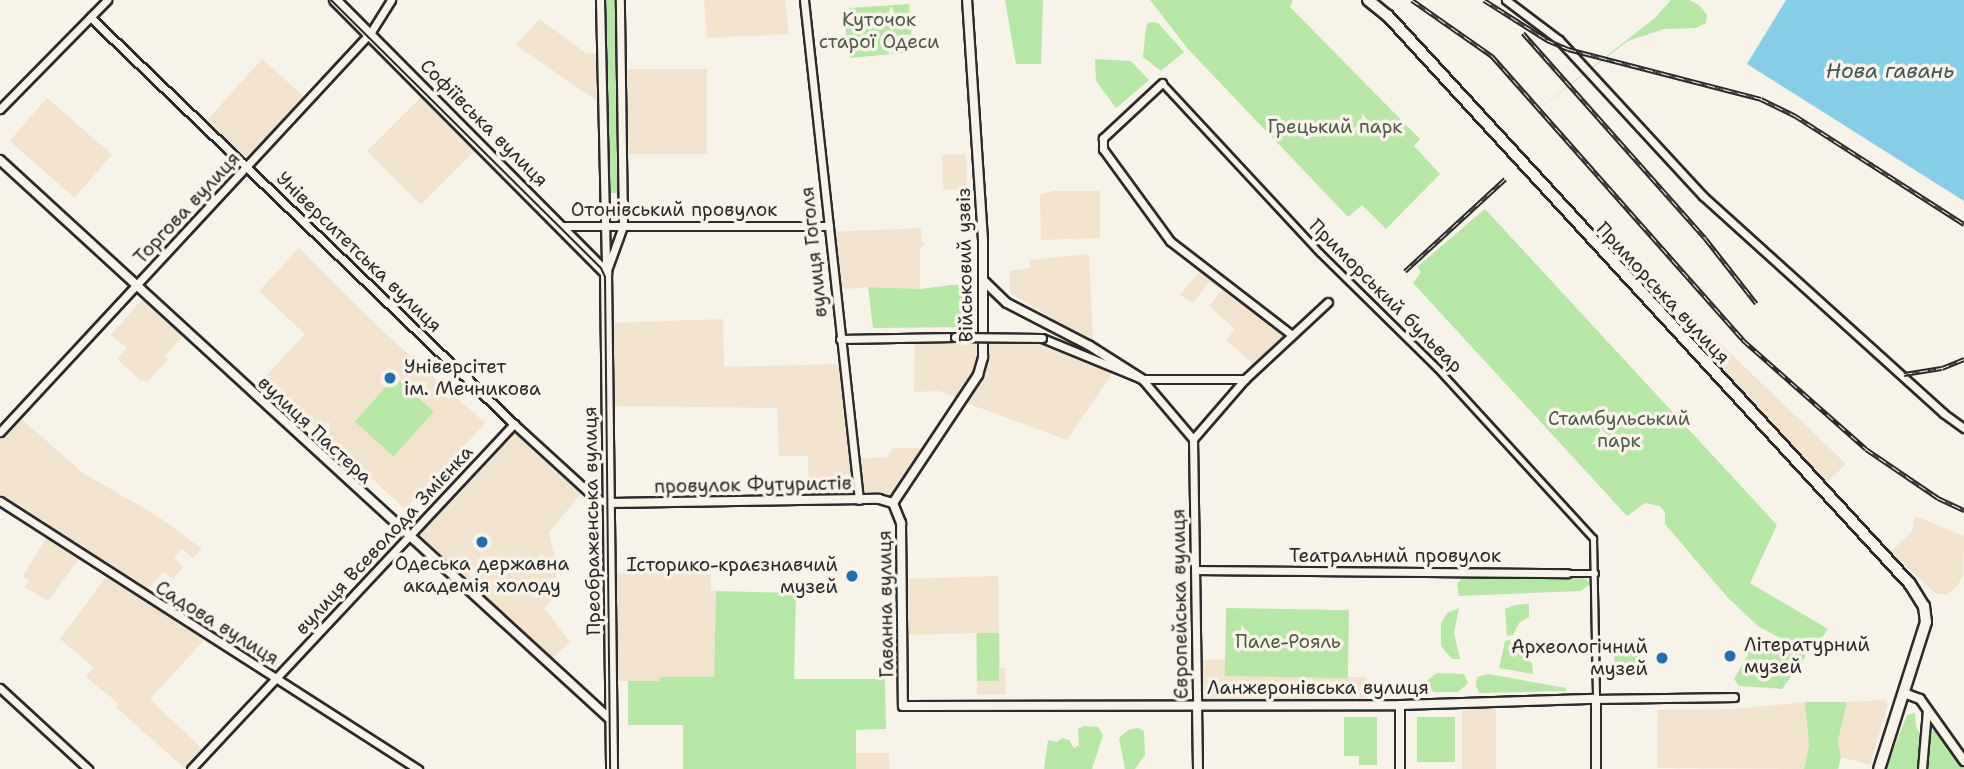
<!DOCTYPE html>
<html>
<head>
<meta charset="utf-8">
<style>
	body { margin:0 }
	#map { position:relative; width:1964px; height:769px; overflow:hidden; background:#f7f3e8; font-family:"Shantell Sans",sans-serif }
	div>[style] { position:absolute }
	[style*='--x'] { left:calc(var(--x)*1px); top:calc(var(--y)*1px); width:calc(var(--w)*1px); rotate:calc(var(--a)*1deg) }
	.built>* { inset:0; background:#f2e3cf; transform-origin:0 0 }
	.green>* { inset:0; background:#b6e7a7; transform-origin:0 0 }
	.water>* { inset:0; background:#86cde7 }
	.roads { filter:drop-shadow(2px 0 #2b2b2b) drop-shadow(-2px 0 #2b2b2b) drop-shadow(0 2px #2b2b2b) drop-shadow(0 -2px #2b2b2b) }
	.pedestrian>* { height:5px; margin:-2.5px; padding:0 2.5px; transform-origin:2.5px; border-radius:2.5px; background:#f7f3e8 }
	.minor>* { height:7px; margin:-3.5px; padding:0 3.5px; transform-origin:3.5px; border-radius:3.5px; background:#f7f3e8 }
	.tertiary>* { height:8px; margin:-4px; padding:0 4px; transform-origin:4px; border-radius:4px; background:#f7f3e8 }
	.secondary>* { height:10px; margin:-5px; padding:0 5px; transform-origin:5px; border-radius:5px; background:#f7f3e8 }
	.tram>* { height:2px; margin:-1px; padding:0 1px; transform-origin:1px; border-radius:1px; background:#2b2b2b }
	.rail>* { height:5px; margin-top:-2.5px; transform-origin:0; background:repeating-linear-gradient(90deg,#f7f3e8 0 8px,#2b2b2b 0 16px); box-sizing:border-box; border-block:2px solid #2b2b2b }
	.bridges { filter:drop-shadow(2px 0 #2b2b2b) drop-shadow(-2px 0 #2b2b2b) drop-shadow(0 2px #2b2b2b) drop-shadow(0 -2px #2b2b2b) }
	.minor-bridge>* { height:7px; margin:-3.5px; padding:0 3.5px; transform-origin:3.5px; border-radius:3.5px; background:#f7f3e8 }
	.dots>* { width:19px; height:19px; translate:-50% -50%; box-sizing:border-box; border:4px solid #f7f3e8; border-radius:50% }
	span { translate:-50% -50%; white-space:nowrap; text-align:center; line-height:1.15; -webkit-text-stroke:7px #f7f3e8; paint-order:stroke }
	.park-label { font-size:19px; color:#4e5a4a }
	.street-label { font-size:19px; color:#2b2b2b }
	.poi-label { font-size:19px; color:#2b2b2b }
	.left { translate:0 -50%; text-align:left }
	.right { translate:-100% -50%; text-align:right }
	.water-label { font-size:21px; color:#42545a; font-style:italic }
</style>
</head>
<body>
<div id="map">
	<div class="built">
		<div style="clip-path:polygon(704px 0,785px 0,789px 34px,707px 38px)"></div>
		<div style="clip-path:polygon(539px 19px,586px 53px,597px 53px,597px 101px,516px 45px)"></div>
		<div style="left:262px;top:59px;width:59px;height:87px;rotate:42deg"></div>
		<div style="left:623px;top:69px;width:84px;height:85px"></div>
		<div style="left:426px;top:92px;width:76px;height:83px;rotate:45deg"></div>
		<div style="left:47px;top:98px;width:86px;height:57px;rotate:41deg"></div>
		<div style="left:966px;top:154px;width:35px;height:24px;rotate:88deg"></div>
		<div style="clip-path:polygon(1053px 191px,1100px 191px,1100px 238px,1041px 240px,1040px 195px)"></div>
		<div style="clip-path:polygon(921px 228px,921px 239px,925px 245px,920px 248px,920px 289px,868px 287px,836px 290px,829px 232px)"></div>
		<div style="clip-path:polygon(299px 248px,388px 336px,485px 423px,454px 457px,457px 461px,449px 470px,441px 478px,437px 475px,405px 509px,307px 419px,294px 431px,251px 392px,305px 334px,259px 291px)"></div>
		<div style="clip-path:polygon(1089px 254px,1093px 343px,1010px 293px,1010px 271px,1030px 268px,1030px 260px)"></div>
		<div style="clip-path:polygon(1202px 268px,1290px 335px,1256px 366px,1226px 340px,1235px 329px,1209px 306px,1222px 290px,1209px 282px,1193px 303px,1180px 295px)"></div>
		<div style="clip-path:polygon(145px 296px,185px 334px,165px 355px,168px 359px,148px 381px,140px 380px,117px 359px,127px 348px,111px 335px)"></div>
		<div style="clip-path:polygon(723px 319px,724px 367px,842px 364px,857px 499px,809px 499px,808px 456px,779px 456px,777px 408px,609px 406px,608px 323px)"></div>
		<div style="clip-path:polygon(1702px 326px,1846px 464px,1826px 483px,1691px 336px)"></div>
		<div style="clip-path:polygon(915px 339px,983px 339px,980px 364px,961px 399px,939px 391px,914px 392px)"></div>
		<div style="clip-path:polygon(984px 339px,1042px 339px,1115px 369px,1067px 440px,961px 401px,982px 365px)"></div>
		<div style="clip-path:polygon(17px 415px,83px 473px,159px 517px,202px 549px,193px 558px,182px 549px,174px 558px,183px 567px,173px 579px,164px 572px,144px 592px,0 500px,0 433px)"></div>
		<div style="clip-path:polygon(514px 425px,585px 489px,549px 532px,554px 553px,556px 595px,544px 608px,570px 642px,549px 662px,410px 539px)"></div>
		<div style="clip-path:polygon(893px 448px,929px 448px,893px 502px,859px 499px,856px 459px,887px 457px)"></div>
		<div style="clip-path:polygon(1915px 516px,1964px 536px,1963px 574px,1958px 585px,1946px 595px,1935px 593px,1890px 552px,1912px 532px)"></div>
		<div style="clip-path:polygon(48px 535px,81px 556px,48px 601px,25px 587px,29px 581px,23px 576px)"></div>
		<div style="clip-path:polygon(612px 573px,711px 574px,711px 590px,716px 591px,714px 677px,660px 677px,660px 681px,614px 681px)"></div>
		<div style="clip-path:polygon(108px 574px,207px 637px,150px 699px,202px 749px,184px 768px,116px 707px,119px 704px,86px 677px,93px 667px,60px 639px)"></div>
		<div style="clip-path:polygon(998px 576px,1000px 668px,1005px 668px,1006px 694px,977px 695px,976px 633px,904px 635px,903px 579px)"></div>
		<div style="clip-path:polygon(1226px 659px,1226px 676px,1367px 677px,1367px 702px,1198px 704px,1197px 660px)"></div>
		<div style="clip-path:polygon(1885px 700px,1888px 704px,1870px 765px,1841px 757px,1838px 741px,1847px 702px)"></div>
		<div style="left:1496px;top:702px;width:67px;height:34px;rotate:90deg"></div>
		<div style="clip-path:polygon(1805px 702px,1809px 746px,1804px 769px,1657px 768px,1658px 710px,1734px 709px)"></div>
		<div style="left:889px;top:753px;width:16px;height:38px;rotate:90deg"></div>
	</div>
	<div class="green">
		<div style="left:603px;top:0;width:14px;height:193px"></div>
		<div style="clip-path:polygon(1005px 0,1043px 0,1041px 64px,1016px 64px)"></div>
		<div style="clip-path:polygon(1150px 0,1293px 0,1290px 7px,1420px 139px,1414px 146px,1440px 174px,1386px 229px,1362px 205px,1348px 217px,1188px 49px)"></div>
		<div style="clip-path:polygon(1671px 0,1689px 0,1699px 5px,1707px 15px,1706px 23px,1696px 28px,1664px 29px,1628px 41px,1532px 114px,1655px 18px)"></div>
		<div style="clip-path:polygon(909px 4px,913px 52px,850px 58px,845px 26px,849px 8px)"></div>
		<div style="clip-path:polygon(1153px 22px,1158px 23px,1184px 52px,1161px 71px,1143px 57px,1146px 27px,1148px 23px)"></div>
		<div style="clip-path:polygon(1095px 59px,1131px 61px,1149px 80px,1116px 108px,1096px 81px)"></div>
		<div style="clip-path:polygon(1485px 209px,1777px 525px,1750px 583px,1828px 629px,1811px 654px,1759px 627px,1728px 598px,1665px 524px,1665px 513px,1660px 506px,1645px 503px,1627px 516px,1413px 283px,1421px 272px,1417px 267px)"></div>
		<div style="clip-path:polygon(952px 285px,967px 285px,968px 327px,873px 328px,868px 287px,920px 289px)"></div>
		<div style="left:395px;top:377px;width:52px;height:60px;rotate:42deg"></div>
		<div style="clip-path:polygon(1482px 577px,1577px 578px,1587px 579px,1590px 584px,1581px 591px,1459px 596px,1457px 584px,1461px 579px)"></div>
		<div style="clip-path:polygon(716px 591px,796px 593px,794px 679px,885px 679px,886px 729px,856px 730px,856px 769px,683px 769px,683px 725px,628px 725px,628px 681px,659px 681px,660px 677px,714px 677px)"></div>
		<div style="clip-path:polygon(1529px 604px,1529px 617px,1519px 623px,1513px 635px,1507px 636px,1505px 609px,1515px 605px)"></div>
		<div style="left:1226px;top:608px;width:123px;height:68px;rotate:1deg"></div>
		<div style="clip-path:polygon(1459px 608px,1454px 633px,1460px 659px,1452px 659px,1441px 646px,1441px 624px,1447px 613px)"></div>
		<div style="left:977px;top:633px;width:22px;height:48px"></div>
		<div style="clip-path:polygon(1510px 640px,1514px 650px,1532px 663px,1533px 674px,1499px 668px,1505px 641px)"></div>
		<div style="clip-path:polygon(1755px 642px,1784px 643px,1806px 656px,1782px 689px,1739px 686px,1734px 679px)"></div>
		<div style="left:1640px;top:650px;width:25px;height:26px;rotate:88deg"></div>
		<div style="clip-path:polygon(1437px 673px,1464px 674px,1468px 683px,1458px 692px,1434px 692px,1428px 688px,1428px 680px)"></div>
		<div style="clip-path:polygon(1488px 674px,1566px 688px,1566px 691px,1479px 693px,1476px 686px,1477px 677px)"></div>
		<div style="clip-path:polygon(1805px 702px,1847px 702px,1838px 741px,1841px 757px,1838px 769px,1804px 769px,1809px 746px)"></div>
		<div style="clip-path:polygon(1915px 713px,1916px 726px,1921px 736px,1919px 769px,1886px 769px,1907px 715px)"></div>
		<div style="clip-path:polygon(1344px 717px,1377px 717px,1377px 765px,1359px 765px,1359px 756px,1344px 756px)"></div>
		<div style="left:1417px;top:717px;width:38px;height:45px"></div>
		<div style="clip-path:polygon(1084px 726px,1098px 727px,1103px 735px,1092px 769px,1044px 769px,1048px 740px,1057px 742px,1062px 738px,1069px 740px,1074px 748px,1079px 745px,1078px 729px)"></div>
		<div style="clip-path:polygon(1138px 728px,1144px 731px,1145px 755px,1135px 769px,1125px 769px,1119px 738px,1128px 730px)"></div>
		<div style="clip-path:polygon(1936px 730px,1945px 739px,1964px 769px,1927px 769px,1930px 732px)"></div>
	</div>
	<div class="water">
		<div style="clip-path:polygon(1786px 0,1964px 0,1964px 201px,1747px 64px)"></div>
	</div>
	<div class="roads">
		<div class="pedestrian">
			<div style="--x:1162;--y:83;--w:232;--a:47.1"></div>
			<div style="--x:1320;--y:253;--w:164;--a:44.5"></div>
			<div style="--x:1437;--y:368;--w:231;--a:47.5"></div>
			<div style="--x:1593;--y:538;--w:161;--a:88.9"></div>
			<div style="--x:1567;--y:573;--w:28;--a:0"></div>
		</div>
		<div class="minor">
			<div style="--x:600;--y:0;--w:269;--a:88.7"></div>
			<div style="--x:804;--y:0;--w:503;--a:83.72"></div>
			<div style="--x:1506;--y:0;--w:66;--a:37"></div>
			<div style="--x:1559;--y:40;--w:212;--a:47.3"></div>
			<div style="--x:1703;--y:196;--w:324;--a:42.1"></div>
			<div style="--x:1943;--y:413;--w:26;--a:36"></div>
			<div style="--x:90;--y:17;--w:588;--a:43.83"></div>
			<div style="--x:514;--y:424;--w:111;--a:42.4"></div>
			<div style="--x:596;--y:499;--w:15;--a:16"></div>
			<div style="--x:1162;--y:83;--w:81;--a:137"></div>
			<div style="--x:1103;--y:138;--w:11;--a:90"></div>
			<div style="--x:1103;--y:149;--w:114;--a:53.9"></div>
			<div style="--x:1170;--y:241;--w:154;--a:37.6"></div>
			<div style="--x:0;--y:109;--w:153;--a:-45.5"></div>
			<div style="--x:561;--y:226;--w:268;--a:0"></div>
			<div style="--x:606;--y:273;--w:50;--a:-70.1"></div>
			<div style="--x:623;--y:226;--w:226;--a:-90.8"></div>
			<div style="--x:1042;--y:338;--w:108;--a:22.3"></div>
			<div style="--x:1142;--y:379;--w:103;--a:0"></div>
			<div style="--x:1245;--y:379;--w:79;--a:130.9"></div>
			<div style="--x:840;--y:339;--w:115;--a:-1"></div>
			<div style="--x:1142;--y:379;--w:79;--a:49.6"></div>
			<div style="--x:1245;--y:379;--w:113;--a:-42.9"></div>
			<div style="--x:0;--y:432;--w:546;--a:-47.15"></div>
			<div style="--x:371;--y:32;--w:38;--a:-58"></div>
			<div style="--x:1193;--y:439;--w:266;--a:89.1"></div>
			<div style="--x:0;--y:501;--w:497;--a:32.7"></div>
			<div style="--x:1196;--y:570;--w:371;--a:0.5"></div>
			<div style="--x:0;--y:688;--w:120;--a:42.6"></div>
			<div style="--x:1596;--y:699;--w:138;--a:-0.8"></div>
			<div style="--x:191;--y:769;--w:473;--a:-46.9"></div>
			<div style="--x:1922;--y:769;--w:60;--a:-85.2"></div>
		</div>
		<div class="tertiary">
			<div style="--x:0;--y:160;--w:829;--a:42.51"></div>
			<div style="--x:985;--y:282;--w:30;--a:44"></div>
			<div style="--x:1007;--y:303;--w:93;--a:27.4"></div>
			<div style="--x:1090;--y:346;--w:62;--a:32.4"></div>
			<div style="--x:610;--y:503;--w:269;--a:-0.9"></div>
			<div style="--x:879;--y:499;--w:15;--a:16"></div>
			<div style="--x:893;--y:503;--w:22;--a:68"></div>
			<div style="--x:901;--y:523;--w:183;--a:89.4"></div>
			<div style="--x:903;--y:706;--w:497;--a:-0.1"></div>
			<div style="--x:1400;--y:705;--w:196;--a:-1.8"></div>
			<div style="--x:1596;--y:699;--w:70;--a:90"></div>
			<div style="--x:893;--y:503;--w:154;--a:-56.4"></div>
			<div style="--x:978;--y:375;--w:19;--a:-74"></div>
			<div style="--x:983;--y:357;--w:117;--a:-90"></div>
			<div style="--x:983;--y:240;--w:241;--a:-93.8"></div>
			<div style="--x:1904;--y:693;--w:17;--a:21"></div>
			<div style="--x:1920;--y:699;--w:76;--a:54.6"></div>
			<div style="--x:1197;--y:705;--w:64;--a:89.1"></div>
			<div style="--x:1400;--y:769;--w:64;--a:-90"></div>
		</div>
		<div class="secondary">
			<div style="--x:335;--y:0;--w:385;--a:45.2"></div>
			<div style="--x:606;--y:273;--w:496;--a:89.3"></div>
			<div style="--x:1368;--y:0;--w:26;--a:39"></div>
			<div style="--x:1388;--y:16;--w:771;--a:47.42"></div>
			<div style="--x:1910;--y:584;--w:26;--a:58"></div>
			<div style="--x:1924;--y:606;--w:16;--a:83"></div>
			<div style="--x:1926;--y:622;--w:154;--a:107.7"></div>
		</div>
	</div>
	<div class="tram">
		<div style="--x:331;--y:0;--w:380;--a:44.8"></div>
		<div style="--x:601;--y:268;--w:10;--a:66"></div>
		<div style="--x:605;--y:277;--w:492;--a:89.4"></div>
	</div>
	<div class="rail">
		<div style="--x:1412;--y:0;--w:98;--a:35"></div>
		<div style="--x:1492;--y:56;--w:379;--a:48.5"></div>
		<div style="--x:1743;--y:340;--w:164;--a:41.5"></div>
		<div style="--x:1866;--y:449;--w:87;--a:34.2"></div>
		<div style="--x:1938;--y:498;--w:29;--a:25"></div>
		<div style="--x:1484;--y:0;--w:75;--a:32.4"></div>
		<div style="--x:1547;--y:40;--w:23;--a:23"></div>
		<div style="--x:1568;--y:49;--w:199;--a:14.5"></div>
		<div style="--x:1761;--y:99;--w:37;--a:26"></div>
		<div style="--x:1794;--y:115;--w:202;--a:32.7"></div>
		<div style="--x:1523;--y:33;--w:274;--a:48.4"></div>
		<div style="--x:1705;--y:238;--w:83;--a:51.9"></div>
		<div style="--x:1405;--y:271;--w:136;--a:-42.6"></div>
		<div style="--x:1904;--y:374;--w:38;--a:-9"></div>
		<div style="--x:1942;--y:368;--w:24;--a:-22"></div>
	</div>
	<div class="bridges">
		<div class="minor-bridge">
			<div style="--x:955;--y:337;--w:87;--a:0.7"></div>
		</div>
	</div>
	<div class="dots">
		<div style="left:390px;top:378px;background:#1f6fb2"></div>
		<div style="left:482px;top:542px;background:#1f6fb2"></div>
		<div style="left:852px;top:576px;background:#1f6fb2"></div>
		<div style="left:1730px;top:656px;background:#1f6fb2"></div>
		<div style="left:1662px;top:658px;background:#1f6fb2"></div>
	</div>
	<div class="park-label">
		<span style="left:879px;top:31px">Куточок<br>старої Одеси</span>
		<span style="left:1335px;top:127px">Грецький парк</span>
		<span style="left:1619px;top:430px">Стамбульський<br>парк</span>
		<span style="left:1288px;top:642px">Пале-Рояль</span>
	</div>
	<div class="street-label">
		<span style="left:484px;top:123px;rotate:45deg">Софіївська вулиця</span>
		<span style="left:187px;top:208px;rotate:-47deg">Торгова вулиця</span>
		<span style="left:674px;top:210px">Отонівський провулок</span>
		<span style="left:359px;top:252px;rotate:44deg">Університетська вулиця</span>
		<span style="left:814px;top:252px;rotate:-96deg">вулиця Гоголя</span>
		<span style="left:965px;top:265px;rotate:-91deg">Військовий узвіз</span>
		<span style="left:1663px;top:293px;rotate:47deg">Приморська вулиця</span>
		<span style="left:1386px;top:296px;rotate:45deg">Приморський бульвар</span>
		<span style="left:315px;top:430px;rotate:43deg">вулиця Пастера</span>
		<span style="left:753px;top:485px;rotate:-1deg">провулок Футуристів</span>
		<span style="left:592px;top:521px;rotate:-91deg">Преображенська вулиця</span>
		<span style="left:384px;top:540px;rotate:-47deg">вулиця Всеволода Змієнка</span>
		<span style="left:1395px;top:556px">Театральний провулок</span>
		<span style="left:886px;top:604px;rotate:-91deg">Гаванна вулиця</span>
		<span style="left:1180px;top:604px;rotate:-91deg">Європейська вулиця</span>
		<span style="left:217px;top:623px;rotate:32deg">Садова вулиця</span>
		<span style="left:1318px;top:688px">Ланжеронівська вулиця</span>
	</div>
	<div class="poi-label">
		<span class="left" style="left:404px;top:378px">Універсітет<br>ім. Мечникова</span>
		<span style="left:482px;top:575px">Одеська державна<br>академія холоду</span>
		<span class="right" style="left:838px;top:576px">Історико-краєзнавчий<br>музей</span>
		<span class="left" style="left:1744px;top:656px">Літературний<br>музей</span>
		<span class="right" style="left:1648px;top:658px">Археологічний<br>музей</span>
	</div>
	<div class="water-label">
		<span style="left:1890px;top:71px">Нова гавань</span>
	</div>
</div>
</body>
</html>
